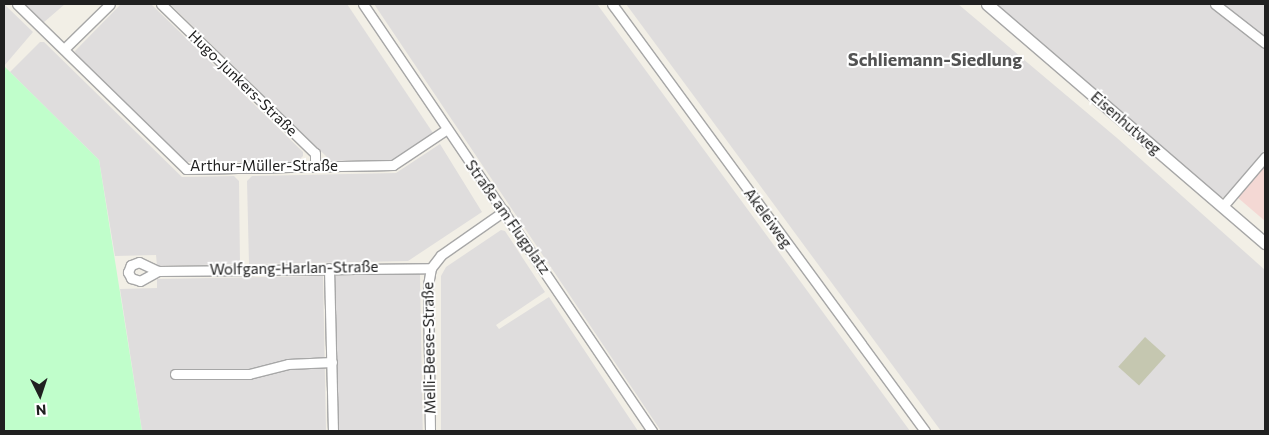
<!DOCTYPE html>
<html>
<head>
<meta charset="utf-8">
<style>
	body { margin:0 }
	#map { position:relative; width:1269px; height:435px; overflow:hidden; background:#f2efe6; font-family:Commissioner,sans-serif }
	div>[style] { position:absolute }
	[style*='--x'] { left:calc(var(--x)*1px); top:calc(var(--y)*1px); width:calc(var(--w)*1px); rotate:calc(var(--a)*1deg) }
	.residential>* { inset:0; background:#dfdddd; transform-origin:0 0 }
	.commercial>* { inset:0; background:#f4d8d4 }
	.construction>* { inset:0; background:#c5c7b0; transform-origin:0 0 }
	.park>* { inset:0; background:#c0fecb }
	.roads { filter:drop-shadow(1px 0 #a7a7a7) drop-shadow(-1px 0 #a7a7a7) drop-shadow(0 1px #a7a7a7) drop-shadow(0 -1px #a7a7a7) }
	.minor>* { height:9px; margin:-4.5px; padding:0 4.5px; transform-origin:4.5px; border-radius:4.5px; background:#fff }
	.tertiary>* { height:11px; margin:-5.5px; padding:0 5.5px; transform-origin:5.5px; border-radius:5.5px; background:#fff }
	span { translate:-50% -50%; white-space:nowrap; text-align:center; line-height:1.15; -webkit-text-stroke:4px #fff; paint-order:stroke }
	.street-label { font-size:15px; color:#202020 }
	.quarter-label { font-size:18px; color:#535353; font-weight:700 }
	.frame { position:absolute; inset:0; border:5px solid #202020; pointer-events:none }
	.north { position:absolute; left:15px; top:370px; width:50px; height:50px; -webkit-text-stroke:4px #fff; paint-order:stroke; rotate:176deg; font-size:14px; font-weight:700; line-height:20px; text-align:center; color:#202020 }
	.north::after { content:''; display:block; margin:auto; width:18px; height:22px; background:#202020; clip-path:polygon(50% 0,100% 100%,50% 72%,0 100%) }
</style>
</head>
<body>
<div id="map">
	<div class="residential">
		<div style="clip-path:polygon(4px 4px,33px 32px,4px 66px)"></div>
		<div style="clip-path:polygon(23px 4px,65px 4px,43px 23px)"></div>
		<div style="clip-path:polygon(121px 4px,151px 4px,303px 152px,303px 156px,297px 162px,186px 162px,76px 54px,75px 51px)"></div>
		<div style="clip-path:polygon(170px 4px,347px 4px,433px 133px,392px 160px,331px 161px)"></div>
		<div style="clip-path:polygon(374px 4px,597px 4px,910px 431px,661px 431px)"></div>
		<div style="clip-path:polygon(626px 4px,958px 4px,1117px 138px,1265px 270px,1265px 431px,941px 431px)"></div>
		<div style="clip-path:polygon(995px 4px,1212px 4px,1265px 46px,1265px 150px,1224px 197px,1219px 197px)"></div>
		<div style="clip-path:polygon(1219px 4px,1265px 4px,1265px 39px)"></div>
		<div style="clip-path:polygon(40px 42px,44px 42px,182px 177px,234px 176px,239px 181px,240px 264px,157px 266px,156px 255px,115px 256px,99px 160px,10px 72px)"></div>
		<div style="clip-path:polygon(440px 144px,482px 212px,408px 261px,249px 264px,247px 181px,252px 176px,396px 173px)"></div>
		<div style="clip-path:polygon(501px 230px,505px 231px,545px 292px,496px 325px,499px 329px,549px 297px,638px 431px,441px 431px,441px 276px,446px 267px)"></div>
		<div style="left:420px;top:274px;width:157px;height:85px;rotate:89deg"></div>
		<div style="clip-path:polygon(323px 276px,326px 431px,142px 431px,120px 289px,157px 288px,157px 279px)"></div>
	</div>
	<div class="commercial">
		<div style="clip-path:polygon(1265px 165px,1265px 221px,1237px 197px)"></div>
	</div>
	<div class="construction">
		<div style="left:1145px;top:337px;width:28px;height:40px;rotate:42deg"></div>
	</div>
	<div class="park">
		<div style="clip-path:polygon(4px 66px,99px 160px,142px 431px,4px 431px)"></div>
	</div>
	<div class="roads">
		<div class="minor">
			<div style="--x:17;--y:4;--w:236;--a:44.3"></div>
			<div style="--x:186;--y:169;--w:207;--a:-1.1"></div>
			<div style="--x:393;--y:165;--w:65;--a:-33.7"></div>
			<div style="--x:161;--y:4;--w:214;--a:44.1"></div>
			<div style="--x:315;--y:153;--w:13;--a:90"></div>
			<div style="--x:363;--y:4;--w:516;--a:55.91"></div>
			<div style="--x:612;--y:4;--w:529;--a:53.76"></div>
			<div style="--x:1215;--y:4;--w:63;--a:38"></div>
			<div style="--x:64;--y:49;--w:64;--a:-44.4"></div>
			<div style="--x:1223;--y:206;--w:65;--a:-49.4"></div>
			<div style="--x:329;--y:268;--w:163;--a:88.6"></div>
			<div style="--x:158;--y:271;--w:21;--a:-155"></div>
			<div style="--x:139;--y:262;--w:9;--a:159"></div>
			<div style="--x:131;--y:265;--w:8;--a:113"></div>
			<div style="--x:128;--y:272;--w:7;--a:63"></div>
			<div style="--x:131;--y:278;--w:9;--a:18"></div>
			<div style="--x:140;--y:281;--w:21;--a:-29"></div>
			<div style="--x:158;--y:271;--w:273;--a:-0.6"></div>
			<div style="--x:175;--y:374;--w:74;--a:0"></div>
			<div style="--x:249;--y:374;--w:40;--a:-14.4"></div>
			<div style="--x:288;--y:364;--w:44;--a:-2.6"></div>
			<div style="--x:430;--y:431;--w:146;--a:-90.8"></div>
			<div style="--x:428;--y:285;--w:17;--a:-80"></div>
			<div style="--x:431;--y:268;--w:16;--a:-52"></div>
			<div style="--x:441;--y:255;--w:77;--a:-34.9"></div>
		</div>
		<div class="tertiary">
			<div style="--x:987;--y:4;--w:367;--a:40.7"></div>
		</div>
	</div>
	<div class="street-label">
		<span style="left:243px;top:83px;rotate:44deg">Hugo-Junkers-Straße</span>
		<span style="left:1126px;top:123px;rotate:41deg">Eisenhutweg</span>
		<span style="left:264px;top:166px">Arthur-Müller-Straße</span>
		<span style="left:508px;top:217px;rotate:55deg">Straße am Flugplatz</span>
		<span style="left:768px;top:218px;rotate:54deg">Akeleiweg</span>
		<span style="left:294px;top:268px;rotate:-1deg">Wolfgang-Harlan-Straße</span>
		<span style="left:429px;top:348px;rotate:-91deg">Melli-Beese-Straße</span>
	</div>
	<div class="quarter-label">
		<span style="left:935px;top:59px">Schliemann-Siedlung</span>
	</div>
	<div class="frame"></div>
	<div class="north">N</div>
</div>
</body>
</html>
